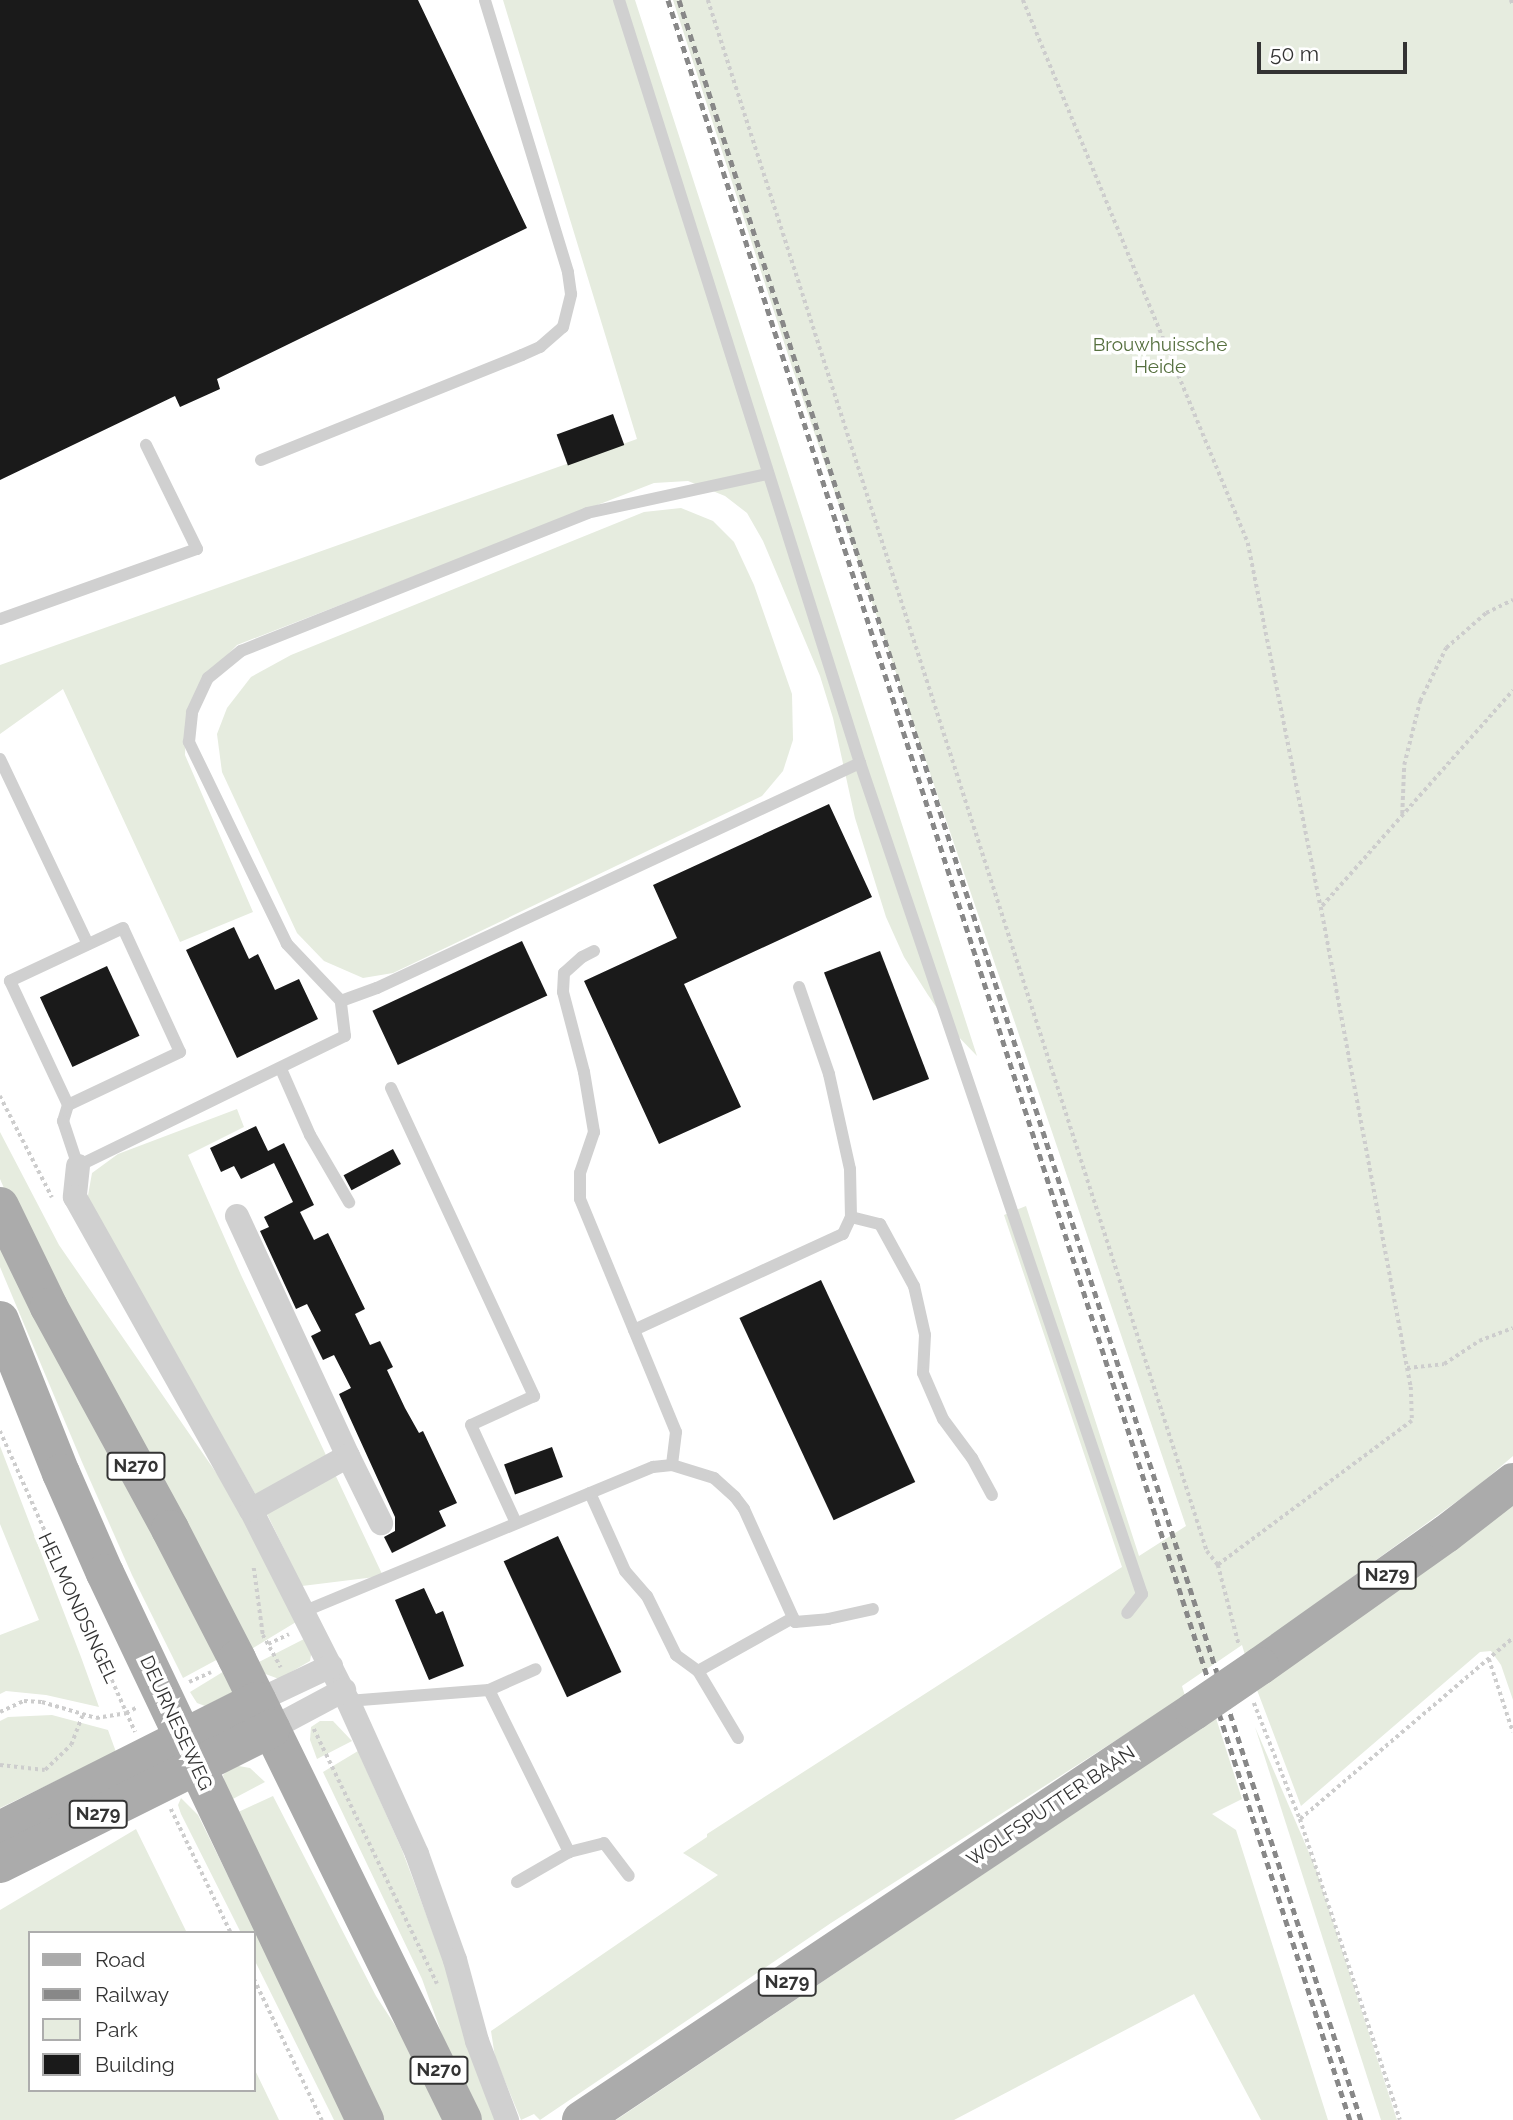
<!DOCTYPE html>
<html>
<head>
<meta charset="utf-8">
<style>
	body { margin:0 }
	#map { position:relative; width:1513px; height:2120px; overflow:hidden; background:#fff; font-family:Raleway,sans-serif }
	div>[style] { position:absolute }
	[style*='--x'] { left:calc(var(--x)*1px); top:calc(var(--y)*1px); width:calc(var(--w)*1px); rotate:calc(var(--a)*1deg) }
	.green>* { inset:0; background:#e6ecdf }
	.building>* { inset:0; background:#1a1a1a; transform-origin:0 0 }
	.path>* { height:3.5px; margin-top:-1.75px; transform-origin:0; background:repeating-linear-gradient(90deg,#cdcdcd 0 3.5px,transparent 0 7px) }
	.lane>* { height:12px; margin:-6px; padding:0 6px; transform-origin:6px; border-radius:6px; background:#d0d0d0 }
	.street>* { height:24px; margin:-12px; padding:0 12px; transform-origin:12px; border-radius:12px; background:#d0d0d0 }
	.primary>* { height:38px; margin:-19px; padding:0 19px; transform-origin:19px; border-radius:19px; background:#ababab }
	.rail>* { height:5px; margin-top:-2.5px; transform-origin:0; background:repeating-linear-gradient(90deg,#888 0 7px,transparent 0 12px) }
	.primary-bridge>* { height:38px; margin:-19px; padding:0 19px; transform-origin:19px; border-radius:19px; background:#ababab }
	span { translate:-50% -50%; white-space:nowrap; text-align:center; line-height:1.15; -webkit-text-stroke:7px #fff; paint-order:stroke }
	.shield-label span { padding:2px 5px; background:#fff; border:2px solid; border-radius:5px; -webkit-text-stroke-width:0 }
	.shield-label { font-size:18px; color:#333; font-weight:700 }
	.park-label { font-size:19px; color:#56703f }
	.street-label { font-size:19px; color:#333 }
	.legend { position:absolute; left:28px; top:1931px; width:228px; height:161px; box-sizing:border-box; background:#fff; border:2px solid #adadad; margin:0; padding:9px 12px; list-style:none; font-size:21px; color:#333 }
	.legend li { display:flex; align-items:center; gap:14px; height:35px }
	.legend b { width:35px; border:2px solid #adadad }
	.scale { position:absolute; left:1257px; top:42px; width:150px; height:32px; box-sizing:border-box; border:4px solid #333; border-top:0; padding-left:9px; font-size:21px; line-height:24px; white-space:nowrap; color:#333; -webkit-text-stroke:5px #fff; paint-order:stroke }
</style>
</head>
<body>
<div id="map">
	<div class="green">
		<div style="clip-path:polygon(503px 0,635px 0,977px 1056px,953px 1031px,928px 995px,904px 957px,886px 917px,855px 818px,833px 718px,820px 676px,763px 541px,747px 513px,725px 496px,688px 481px,654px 483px,237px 645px,209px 674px,186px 730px,185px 755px,253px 912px,180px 942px,63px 689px,0 734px,0 665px,637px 439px)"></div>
		<div style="clip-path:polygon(673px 0,1513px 0,1513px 1456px,1478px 1486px,1245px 1655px,1242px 1645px,1182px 1686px,1185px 1696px,831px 1923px,540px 2120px,534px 2114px,521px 2120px,495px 2057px,491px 2031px,718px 1875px,683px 1853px,707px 1837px,707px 1834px,1122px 1567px,1004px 1215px,1026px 1206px,1139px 1556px,1186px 1526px,792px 367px)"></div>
		<div style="clip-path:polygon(681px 508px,713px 521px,734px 542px,754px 585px,792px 694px,793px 740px,783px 771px,762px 796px,393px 973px,363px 978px,324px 961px,297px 933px,222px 772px,217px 734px,227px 708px,251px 677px,291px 655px,644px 512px)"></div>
		<div style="clip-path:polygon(237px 1109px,244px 1127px,188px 1155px,241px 1275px,383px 1576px,302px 1586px,268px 1516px,87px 1201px,92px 1173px,118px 1154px)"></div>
		<div style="clip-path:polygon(0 1132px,59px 1245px,244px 1513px,301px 1619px,250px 1650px,24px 1234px,0 1179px)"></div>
		<div style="clip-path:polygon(0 1247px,220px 1658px,183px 1678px,132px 1575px,82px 1462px,0 1267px)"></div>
		<div style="clip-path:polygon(0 1446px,81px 1657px,99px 1707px,46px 1695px,6px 1691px,0 1694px,0 1635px,39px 1620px,0 1524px)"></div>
		<div style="clip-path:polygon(1513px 1501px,1513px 1700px,1501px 1665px,1491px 1651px,1480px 1652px,1301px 1806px,1257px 1690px)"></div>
		<div style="clip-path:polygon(306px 1638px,312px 1649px,310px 1661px,279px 1679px,260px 1672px,255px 1664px)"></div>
		<div style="clip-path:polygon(226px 1670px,233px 1692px,205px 1706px,197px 1703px,190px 1692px)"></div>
		<div style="clip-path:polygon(52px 1715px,108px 1730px,116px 1752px,0 1808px,0 1721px,8px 1717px)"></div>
		<div style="clip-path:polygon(1216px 1718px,1242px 1799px,1212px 1814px,1236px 1830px,1328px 2120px,1261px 2120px,1194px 1994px,954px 2120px,616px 2120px)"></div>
		<div style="clip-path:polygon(320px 1721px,333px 1721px,352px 1741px,317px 1759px,310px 1740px,311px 1727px)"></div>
		<div style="clip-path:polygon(1255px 1727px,1316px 1869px,1397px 2120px,1381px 2120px)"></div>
		<div style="clip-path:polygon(358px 1751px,402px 1850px,503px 2120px,480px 2120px,450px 2057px,422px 1979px,323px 1772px)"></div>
		<div style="clip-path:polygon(233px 1765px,250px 1768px,265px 1782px,229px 1801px,223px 1775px)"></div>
		<div style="clip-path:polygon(273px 1796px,376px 1996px,417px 2059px,447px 2120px,383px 2120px,234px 1814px)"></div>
		<div style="clip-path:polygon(181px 1798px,198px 1815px,348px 2120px,334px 2120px,254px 1959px,254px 1933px,241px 1933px,181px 1814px,178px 1805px)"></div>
		<div style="clip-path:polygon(136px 1829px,187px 1933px,30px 1933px,30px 2090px,254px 2090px,254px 2068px,279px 2120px,0 2120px,0 1910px)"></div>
	</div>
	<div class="building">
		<div style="clip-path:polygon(0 0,418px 0,527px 228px,217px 379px,220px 389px,180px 407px,175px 396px,0 480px)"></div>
		<div style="left:613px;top:414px;width:33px;height:60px;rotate:70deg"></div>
		<div style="clip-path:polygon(829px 804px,872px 897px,684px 984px,741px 1107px,659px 1144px,584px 981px,677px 938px,653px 885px)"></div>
		<div style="clip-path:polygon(234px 927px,249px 959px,258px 954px,275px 990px,299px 979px,318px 1019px,237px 1058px,186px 950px)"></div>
		<div style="left:522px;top:941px;width:60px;height:165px;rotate:65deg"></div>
		<div style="left:880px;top:951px;width:137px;height:60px;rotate:69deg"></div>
		<div style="left:107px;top:966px;width:77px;height:74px;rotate:65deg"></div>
		<div style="clip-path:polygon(256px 1126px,268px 1151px,284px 1143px,314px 1205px,300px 1212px,314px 1240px,328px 1233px,365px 1309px,355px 1314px,370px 1345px,380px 1341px,393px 1367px,387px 1370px,405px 1408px,419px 1433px,423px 1431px,457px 1503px,439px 1511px,446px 1526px,392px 1553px,384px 1537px,395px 1531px,395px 1517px,339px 1394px,351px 1388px,334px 1355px,323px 1360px,311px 1336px,321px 1331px,307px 1304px,296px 1309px,260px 1231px,269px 1227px,264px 1217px,293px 1202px,274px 1163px,241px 1179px,234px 1166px,221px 1172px,210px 1148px)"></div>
		<div style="left:393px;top:1149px;width:17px;height:56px;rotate:62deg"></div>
		<div style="left:821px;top:1280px;width:223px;height:90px;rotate:65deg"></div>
		<div style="left:552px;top:1447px;width:32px;height:51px;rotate:70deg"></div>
		<div style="left:558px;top:1536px;width:150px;height:60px;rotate:65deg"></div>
		<div style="clip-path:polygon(424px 1588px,436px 1614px,443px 1611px,464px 1666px,429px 1680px,395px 1600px)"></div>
	</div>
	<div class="path">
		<div style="--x:708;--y:0;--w:1629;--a:72.17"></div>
		<div style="--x:1207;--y:1551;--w:18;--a:52"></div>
		<div style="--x:1023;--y:0;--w:588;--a:67.49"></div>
		<div style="--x:1248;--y:543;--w:371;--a:78.7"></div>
		<div style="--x:1321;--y:907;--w:488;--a:79.4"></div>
		<div style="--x:1411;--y:1387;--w:34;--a:88"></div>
		<div style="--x:1412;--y:1421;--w:242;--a:143.4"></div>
		<div style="--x:1218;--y:1565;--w:83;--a:75.3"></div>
		<div style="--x:1511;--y:0;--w:5;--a:68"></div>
		<div style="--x:1402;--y:814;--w:49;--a:-87.7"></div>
		<div style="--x:1404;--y:765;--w:66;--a:-76"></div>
		<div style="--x:1420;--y:701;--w:59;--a:-63.9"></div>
		<div style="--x:1446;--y:648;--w:53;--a:-41.2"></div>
		<div style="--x:1486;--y:613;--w:30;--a:-26"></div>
		<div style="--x:1322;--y:906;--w:288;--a:-48.5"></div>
		<div style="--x:0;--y:1096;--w:114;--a:62.8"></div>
		<div style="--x:1407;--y:1368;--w:37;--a:-6"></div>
		<div style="--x:1444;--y:1364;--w:42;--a:-33.3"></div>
		<div style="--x:1479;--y:1341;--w:36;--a:-21"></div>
		<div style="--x:0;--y:1431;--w:330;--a:65.8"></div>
		<div style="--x:254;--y:1568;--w:68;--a:82.3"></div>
		<div style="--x:263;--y:1635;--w:37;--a:61"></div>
		<div style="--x:268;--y:1644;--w:23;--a:-25"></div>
		<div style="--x:1489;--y:1659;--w:77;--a:71.8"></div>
		<div style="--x:189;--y:1682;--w:24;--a:-24"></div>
		<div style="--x:1254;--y:1703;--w:125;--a:68.4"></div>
		<div style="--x:1300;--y:1819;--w:317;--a:71.6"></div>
		<div style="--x:0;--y:1712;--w:26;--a:-25"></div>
		<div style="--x:24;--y:1701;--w:18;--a:3"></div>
		<div style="--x:42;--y:1702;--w:56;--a:16.5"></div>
		<div style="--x:96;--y:1718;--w:30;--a:-9"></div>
		<div style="--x:126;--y:1713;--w:13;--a:-27"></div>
		<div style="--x:314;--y:1729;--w:283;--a:64.2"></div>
		<div style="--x:0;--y:1765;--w:45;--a:6.3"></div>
		<div style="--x:45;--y:1770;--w:36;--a:-44"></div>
		<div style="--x:71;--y:1745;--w:31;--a:-69"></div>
		<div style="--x:171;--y:1809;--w:138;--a:64.2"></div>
		<div style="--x:1300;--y:1819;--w:280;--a:-40.4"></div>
		<div style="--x:254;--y:1979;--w:157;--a:64.3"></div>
	</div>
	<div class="lane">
		<div style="--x:619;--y:0;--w:800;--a:72.47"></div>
		<div style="--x:261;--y:460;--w:281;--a:-21.9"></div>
		<div style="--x:522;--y:355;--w:20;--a:-24"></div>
		<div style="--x:540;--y:347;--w:30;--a:-41"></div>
		<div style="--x:563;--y:327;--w:34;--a:-76"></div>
		<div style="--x:571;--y:294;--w:22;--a:-98"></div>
		<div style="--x:568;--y:272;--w:284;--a:-107"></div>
		<div style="--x:0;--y:619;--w:209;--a:-19.6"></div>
		<div style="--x:197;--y:549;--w:116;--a:-116.1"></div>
		<div style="--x:0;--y:759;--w:205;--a:64.6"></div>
		<div style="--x:594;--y:951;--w:13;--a:153"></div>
		<div style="--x:582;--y:957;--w:24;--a:138"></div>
		<div style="--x:564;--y:973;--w:19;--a:93"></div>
		<div style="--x:563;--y:992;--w:83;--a:75.3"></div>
		<div style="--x:584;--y:1072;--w:61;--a:80.5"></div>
		<div style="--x:594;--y:1132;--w:43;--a:108.9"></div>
		<div style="--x:580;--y:1173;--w:26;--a:90"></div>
		<div style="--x:580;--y:1199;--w:252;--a:67.6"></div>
		<div style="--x:676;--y:1432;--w:33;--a:97"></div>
		<div style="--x:341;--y:1001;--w:79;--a:-133.5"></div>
		<div style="--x:287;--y:944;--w:225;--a:-115.9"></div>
		<div style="--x:189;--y:742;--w:30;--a:-84"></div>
		<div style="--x:192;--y:712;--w:38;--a:-65"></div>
		<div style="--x:208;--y:678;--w:43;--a:-39.3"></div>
		<div style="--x:241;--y:651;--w:373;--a:-21.7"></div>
		<div style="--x:587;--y:513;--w:185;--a:-12.2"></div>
		<div style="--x:281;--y:1069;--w:72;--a:66.3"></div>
		<div style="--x:310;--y:1135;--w:78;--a:59.8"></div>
		<div style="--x:391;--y:1088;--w:340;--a:65.1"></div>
		<div style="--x:534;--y:1396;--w:69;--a:155.3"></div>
		<div style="--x:471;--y:1425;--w:108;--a:65.3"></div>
		<div style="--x:68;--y:1105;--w:124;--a:-25.3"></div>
		<div style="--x:180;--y:1052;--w:136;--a:-114.7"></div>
		<div style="--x:123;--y:928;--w:125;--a:154.9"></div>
		<div style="--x:10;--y:981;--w:137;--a:64.9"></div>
		<div style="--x:68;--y:1105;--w:17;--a:107"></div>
		<div style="--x:63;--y:1121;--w:47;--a:71.6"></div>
		<div style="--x:78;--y:1166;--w:297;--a:-26"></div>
		<div style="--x:345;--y:1036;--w:35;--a:-97"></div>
		<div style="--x:341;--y:1001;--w:38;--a:-20"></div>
		<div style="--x:377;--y:988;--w:533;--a:-24.98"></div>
		<div style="--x:860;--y:763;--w:878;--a:71.26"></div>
		<div style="--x:1142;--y:1594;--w:24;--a:128"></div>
		<div style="--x:851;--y:1217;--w:30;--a:14"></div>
		<div style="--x:880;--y:1224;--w:71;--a:61.3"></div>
		<div style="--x:914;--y:1286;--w:50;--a:77.3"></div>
		<div style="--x:925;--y:1335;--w:38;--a:93"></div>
		<div style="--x:923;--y:1373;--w:50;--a:66.5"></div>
		<div style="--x:943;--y:1419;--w:49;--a:53.4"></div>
		<div style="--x:972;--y:1458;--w:42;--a:61.6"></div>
		<div style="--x:634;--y:1330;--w:230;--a:-24.7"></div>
		<div style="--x:843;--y:1234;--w:19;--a:-65"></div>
		<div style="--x:851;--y:1217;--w:48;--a:-91.2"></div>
		<div style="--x:850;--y:1169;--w:97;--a:-102.5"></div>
		<div style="--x:829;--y:1074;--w:92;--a:-109"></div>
		<div style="--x:590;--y:1493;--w:85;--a:65.8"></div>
		<div style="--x:625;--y:1571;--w:33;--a:49"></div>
		<div style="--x:647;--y:1596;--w:66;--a:63.8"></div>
		<div style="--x:676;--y:1655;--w:27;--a:36"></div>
		<div style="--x:305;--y:1611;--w:377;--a:-22.5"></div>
		<div style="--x:653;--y:1467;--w:19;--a:-6"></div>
		<div style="--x:672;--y:1465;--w:44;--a:17.2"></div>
		<div style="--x:714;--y:1478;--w:28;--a:42"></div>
		<div style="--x:735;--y:1497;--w:15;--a:53"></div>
		<div style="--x:744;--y:1509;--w:124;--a:65.7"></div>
		<div style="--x:795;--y:1622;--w:33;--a:-5"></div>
		<div style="--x:828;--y:1619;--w:46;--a:-12.5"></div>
		<div style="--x:489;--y:1690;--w:181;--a:63.7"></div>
		<div style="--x:348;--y:1701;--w:141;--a:-4.5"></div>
		<div style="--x:489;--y:1690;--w:51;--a:-24.1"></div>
		<div style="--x:738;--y:1738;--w:78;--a:-120.8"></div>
		<div style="--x:698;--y:1671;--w:109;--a:-29.2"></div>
		<div style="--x:517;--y:1882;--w:60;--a:-30"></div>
		<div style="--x:569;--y:1852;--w:36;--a:-14"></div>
		<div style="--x:604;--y:1843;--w:41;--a:52.9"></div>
	</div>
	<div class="street">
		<div style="--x:78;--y:1166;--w:31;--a:96"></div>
		<div style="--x:75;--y:1197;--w:359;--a:60.7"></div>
		<div style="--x:251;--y:1510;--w:214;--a:63.1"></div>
		<div style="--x:348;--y:1701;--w:168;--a:65.7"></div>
		<div style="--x:417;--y:1854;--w:113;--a:70.3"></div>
		<div style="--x:455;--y:1960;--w:84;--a:74.8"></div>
		<div style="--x:477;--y:2041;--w:85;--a:69.2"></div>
		<div style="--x:237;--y:1216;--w:264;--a:65.2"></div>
		<div style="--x:251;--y:1510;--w:111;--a:-29.1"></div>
		<div style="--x:348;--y:1456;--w:75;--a:63.8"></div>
		<div style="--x:257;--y:1701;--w:82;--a:-25.3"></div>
		<div style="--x:271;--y:1729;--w:83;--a:-28.1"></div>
	</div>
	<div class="primary">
		<div style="--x:0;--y:1206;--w:112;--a:64.1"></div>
		<div style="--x:49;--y:1307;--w:253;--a:61.4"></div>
		<div style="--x:170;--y:1529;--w:146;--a:62.7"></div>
		<div style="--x:237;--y:1659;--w:513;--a:63.88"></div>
		<div style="--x:0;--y:1320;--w:165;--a:68.3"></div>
		<div style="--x:61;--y:1473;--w:109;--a:66.3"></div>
		<div style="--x:105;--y:1573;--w:606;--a:64.58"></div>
		<div style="--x:1260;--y:1666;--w:228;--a:-35.4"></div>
		<div style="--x:1446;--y:1534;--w:85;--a:-37.8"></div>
		<div style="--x:0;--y:1830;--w:288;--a:-26.7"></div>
		<div style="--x:0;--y:1864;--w:303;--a:-26.5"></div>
		<div style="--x:581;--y:2120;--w:737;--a:-33.71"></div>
	</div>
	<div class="rail">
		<div style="--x:668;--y:0;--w:2227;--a:72.17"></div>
		<div style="--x:679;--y:0;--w:2227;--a:72.17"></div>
	</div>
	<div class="primary-bridge">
		<div style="--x:1194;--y:1711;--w:80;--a:-34.3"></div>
	</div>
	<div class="shield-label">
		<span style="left:136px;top:1466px">N270</span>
		<span style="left:1387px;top:1575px">N279</span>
		<span style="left:98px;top:1814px">N279</span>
		<span style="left:787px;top:1982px">N279</span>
		<span style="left:439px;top:2070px">N270</span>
	</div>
	<div class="park-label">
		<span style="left:1160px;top:356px">Brouwhuissche<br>Heide</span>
	</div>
	<div class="street-label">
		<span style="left:78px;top:1608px;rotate:65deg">HELMONDSINGEL</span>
		<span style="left:176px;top:1723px;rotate:65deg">DEURNESEWEG</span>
		<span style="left:1051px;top:1806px;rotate:-34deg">WOLFSPUTTER BAAN</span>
	</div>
	<ul class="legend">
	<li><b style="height:9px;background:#ababab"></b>Road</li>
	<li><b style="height:9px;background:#888"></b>Railway</li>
	<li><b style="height:19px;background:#e6ecdf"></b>Park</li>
	<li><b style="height:19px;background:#1a1a1a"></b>Building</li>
	</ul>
	<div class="scale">50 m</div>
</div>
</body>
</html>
